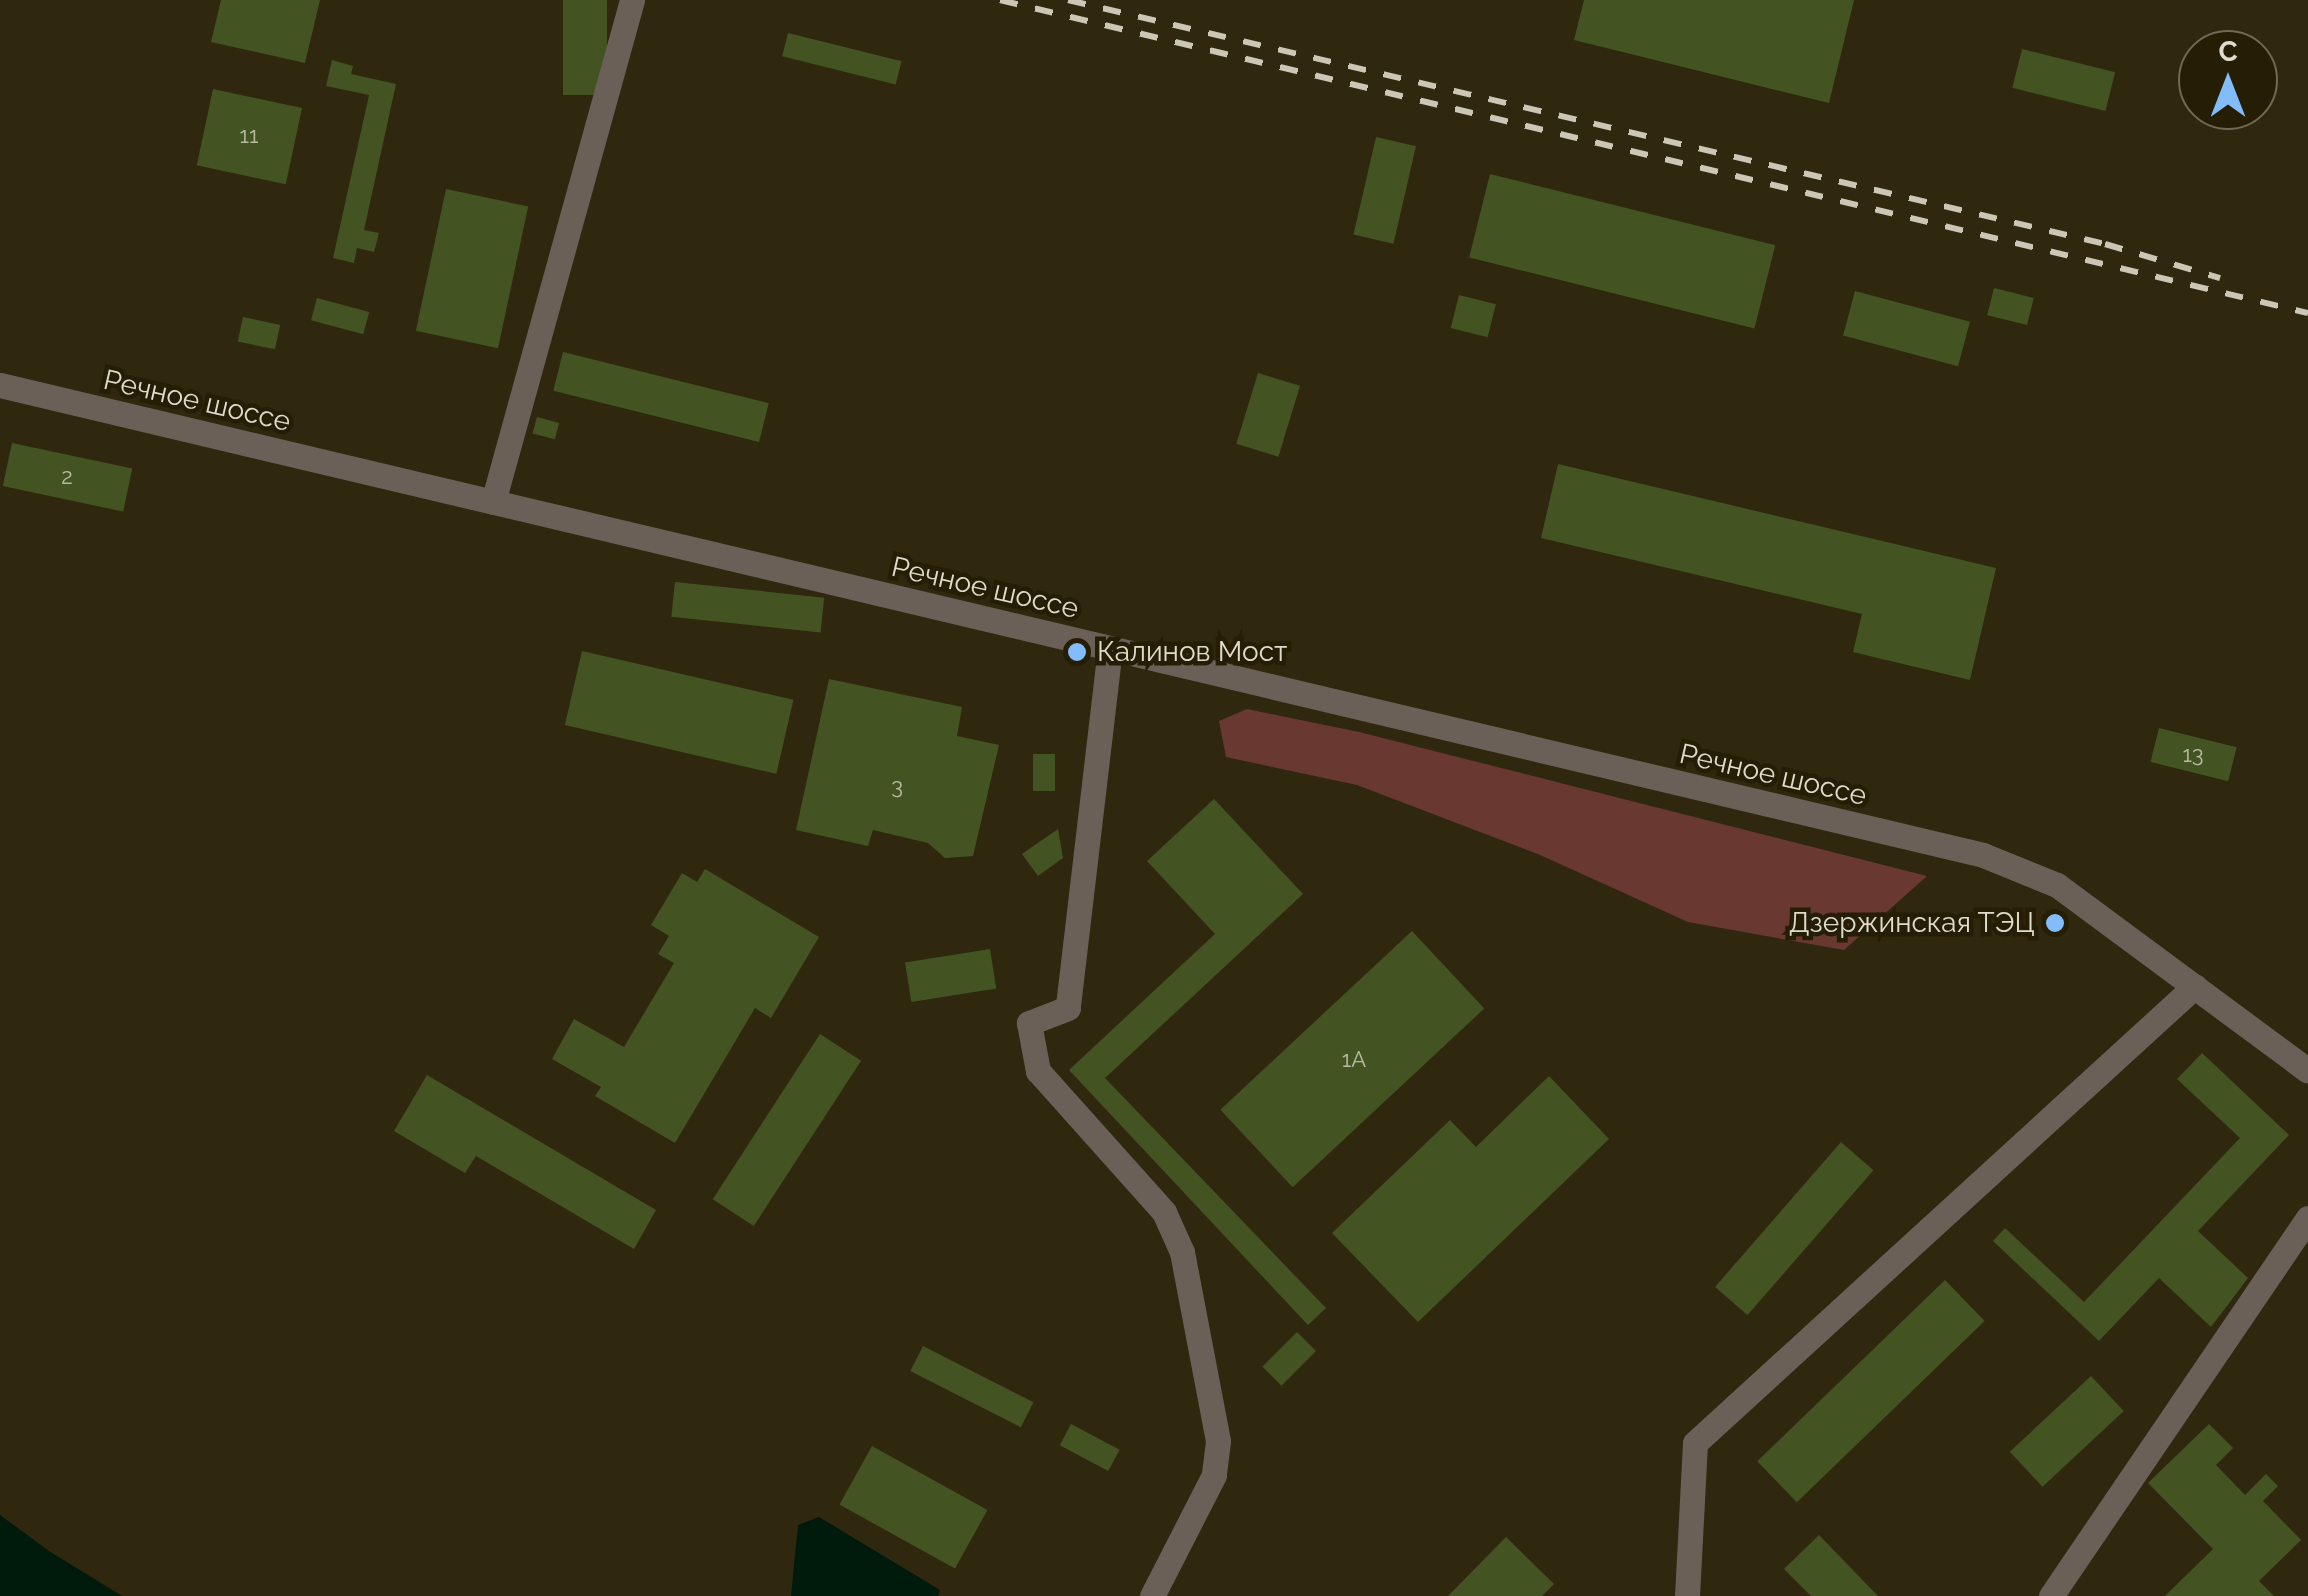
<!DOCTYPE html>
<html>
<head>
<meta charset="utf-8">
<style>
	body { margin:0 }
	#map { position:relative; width:2308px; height:1596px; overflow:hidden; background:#2f280e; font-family:Raleway,sans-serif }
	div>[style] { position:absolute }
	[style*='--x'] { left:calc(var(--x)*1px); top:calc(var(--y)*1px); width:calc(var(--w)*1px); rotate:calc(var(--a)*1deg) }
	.green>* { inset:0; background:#693931 }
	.water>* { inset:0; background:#001a0b }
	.building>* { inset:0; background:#435422; transform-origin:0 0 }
	.minor>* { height:25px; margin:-12.5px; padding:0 12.5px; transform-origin:12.5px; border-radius:12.5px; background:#6a6058 }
	.rail>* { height:6px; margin-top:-3px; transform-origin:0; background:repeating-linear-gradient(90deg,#cbc6b6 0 18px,transparent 0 36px) }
	.dots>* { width:28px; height:28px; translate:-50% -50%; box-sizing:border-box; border:5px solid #251e05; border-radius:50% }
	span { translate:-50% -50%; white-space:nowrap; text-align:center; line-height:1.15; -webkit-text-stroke:9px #251e05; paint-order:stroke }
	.number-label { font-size:22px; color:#b8b9a2 }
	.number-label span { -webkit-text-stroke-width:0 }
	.street-label { font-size:28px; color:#dfdbcc }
	.poi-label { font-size:28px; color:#dfdbcc }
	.left { translate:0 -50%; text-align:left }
	.right { translate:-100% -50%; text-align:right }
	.north { position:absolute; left:2178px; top:30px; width:100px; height:100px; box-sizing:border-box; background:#251e05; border:2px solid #6f6a55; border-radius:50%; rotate:0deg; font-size:28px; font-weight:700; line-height:40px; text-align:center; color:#dfdbcc }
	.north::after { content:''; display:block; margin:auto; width:35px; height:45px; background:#82bcfa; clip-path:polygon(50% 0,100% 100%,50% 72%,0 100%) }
</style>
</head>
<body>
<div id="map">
	<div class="green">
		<div style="clip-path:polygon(1247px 709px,1359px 732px,1927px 876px,1844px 950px,1688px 922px,1538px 854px,1357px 785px,1226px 757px,1219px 721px)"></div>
	</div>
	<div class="water">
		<div style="clip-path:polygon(0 1515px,49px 1551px,122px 1596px,0 1596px)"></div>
		<div style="clip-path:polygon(819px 1517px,940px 1590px,938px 1596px,791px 1596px,798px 1525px)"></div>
	</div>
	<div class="building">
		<div style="clip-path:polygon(221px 0,320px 0,305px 63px,211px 42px)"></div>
		<div style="left:563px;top:0;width:44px;height:95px"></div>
		<div style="clip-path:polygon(1584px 0,1854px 0,1829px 103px,1574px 40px)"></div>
		<div style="left:788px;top:33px;width:117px;height:24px;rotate:14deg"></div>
		<div style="left:2022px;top:49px;width:96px;height:40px;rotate:14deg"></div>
		<div style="clip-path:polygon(332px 60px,353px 66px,351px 74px,396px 84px,364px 230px,379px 233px,374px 252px,357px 248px,354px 263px,333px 258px,369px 95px,326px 86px)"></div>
		<div style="left:213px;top:89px;width:91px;height:78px;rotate:12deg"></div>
		<div style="left:1376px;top:137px;width:41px;height:100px;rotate:13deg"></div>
		<div style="left:1490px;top:174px;width:294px;height:86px;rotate:14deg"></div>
		<div style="left:446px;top:189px;width:84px;height:145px;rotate:12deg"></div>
		<div style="left:1994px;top:288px;width:41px;height:28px;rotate:14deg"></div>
		<div style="left:1855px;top:291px;width:119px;height:46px;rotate:15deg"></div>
		<div style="left:1459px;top:295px;width:38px;height:34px;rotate:14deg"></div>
		<div style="left:317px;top:298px;width:54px;height:23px;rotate:15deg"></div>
		<div style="left:243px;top:317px;width:38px;height:25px;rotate:12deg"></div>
		<div style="left:563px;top:352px;width:212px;height:40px;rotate:14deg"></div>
		<div style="left:1258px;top:373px;width:44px;height:74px;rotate:17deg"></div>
		<div style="left:537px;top:417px;width:23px;height:17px;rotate:15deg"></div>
		<div style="left:12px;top:443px;width:123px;height:44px;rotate:12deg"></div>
		<div style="clip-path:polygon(1558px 464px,1996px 568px,1970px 680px,1853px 652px,1862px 614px,1541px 538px)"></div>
		<div style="left:675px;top:582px;width:150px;height:35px;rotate:6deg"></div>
		<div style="left:582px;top:651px;width:217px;height:76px;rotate:13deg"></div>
		<div style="clip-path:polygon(829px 679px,962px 707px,957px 736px,999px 745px,973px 856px,945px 858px,928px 843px,873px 830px,868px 846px,796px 830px)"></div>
		<div style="left:2159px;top:728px;width:80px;height:35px;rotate:14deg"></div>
		<div style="left:1033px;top:754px;width:22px;height:37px"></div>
		<div style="clip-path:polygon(1214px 799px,1303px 894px,1105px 1078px,1326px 1308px,1308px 1325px,1069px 1070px,1215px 934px,1147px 861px)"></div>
		<div style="clip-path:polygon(1058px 829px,1063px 858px,1038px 876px,1022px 854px)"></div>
		<div style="clip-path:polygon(705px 869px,819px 937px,771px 1018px,755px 1008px,675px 1143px,595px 1096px,601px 1087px,552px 1059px,574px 1019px,624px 1047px,674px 963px,658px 954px,669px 936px,651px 925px,682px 873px,697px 882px)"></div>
		<div style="left:1412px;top:931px;width:106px;height:262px;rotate:47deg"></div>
		<div style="left:990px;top:949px;width:40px;height:86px;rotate:81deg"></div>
		<div style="left:820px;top:1034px;width:49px;height:197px;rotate:33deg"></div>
		<div style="clip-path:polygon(2202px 1053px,2289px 1135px,2198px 1231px,2248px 1278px,2211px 1327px,2159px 1278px,2099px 1341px,1993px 1241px,2005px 1228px,2084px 1302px,2240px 1138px,2177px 1079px)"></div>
		<div style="clip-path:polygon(427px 1075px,656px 1210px,634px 1249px,476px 1156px,465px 1173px,394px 1131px)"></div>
		<div style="clip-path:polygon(1549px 1076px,1609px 1139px,1418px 1322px,1332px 1233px,1450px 1120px,1476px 1147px)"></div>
		<div style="left:1841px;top:1142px;width:43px;height:192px;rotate:41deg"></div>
		<div style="left:1945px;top:1280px;width:57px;height:261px;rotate:46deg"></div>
		<div style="left:1297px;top:1332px;width:27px;height:49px;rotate:45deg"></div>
		<div style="left:923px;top:1346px;width:124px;height:28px;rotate:27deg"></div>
		<div style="left:2091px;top:1376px;width:48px;height:111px;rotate:47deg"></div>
		<div style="left:1071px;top:1424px;width:55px;height:24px;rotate:28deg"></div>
		<div style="clip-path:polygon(2209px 1424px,2233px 1448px,2216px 1465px,2245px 1495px,2266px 1474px,2278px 1486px,2263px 1501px,2301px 1540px,2259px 1581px,2274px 1596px,2165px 1596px,2213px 1549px,2148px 1483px)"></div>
		<div style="left:872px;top:1446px;width:132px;height:67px;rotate:29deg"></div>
		<div style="clip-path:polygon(1819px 1535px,1878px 1596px,1811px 1596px,1784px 1569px)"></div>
		<div style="clip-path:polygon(1506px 1537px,1554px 1584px,1542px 1596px,1448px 1596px)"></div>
	</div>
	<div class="minor">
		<div style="--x:0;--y:385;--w:2038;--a:13.33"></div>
		<div style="--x:1983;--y:855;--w:80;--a:22.1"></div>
		<div style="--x:2057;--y:885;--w:312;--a:36.5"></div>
		<div style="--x:493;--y:502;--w:521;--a:-74.52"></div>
		<div style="--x:1110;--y:648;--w:362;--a:96.7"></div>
		<div style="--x:1068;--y:1008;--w:42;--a:159"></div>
		<div style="--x:1029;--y:1023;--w:49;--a:79.4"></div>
		<div style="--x:1038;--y:1071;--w:189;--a:48.2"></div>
		<div style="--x:1164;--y:1212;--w:44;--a:65.8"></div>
		<div style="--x:1182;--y:1252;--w:192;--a:79.2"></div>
		<div style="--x:1218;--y:1441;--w:34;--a:97"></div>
		<div style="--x:1214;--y:1475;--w:136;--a:117.1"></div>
		<div style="--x:1687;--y:1596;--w:153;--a:-87"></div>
		<div style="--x:1695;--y:1443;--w:677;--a:-42.43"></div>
		<div style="--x:2051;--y:1596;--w:457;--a:-55.8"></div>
	</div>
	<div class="rail">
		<div style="--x:1000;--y:0;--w:1345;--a:13.46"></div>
		<div style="--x:1068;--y:0;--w:1065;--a:13.24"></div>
		<div style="--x:2105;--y:244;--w:120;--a:16.5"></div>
	</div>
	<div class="dots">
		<div style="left:1077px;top:652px;background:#82bcfa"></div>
		<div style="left:2055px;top:923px;background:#82bcfa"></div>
	</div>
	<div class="number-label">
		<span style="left:249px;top:136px">11</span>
		<span style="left:67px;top:477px">2</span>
		<span style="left:2193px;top:755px">13</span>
		<span style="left:897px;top:787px">3</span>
		<span style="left:1354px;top:1060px">1А</span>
	</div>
	<div class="street-label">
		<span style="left:197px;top:401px;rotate:13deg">Речное шоссе</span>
		<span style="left:985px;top:588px;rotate:13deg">Речное шоссе</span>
		<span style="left:1773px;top:775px;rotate:13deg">Речное шоссе</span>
	</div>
	<div class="poi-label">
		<span class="left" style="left:1097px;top:652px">Калинов Мост</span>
		<span class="right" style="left:2035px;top:923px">Дзержинская ТЭЦ</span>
	</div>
	<div class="north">С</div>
</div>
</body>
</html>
